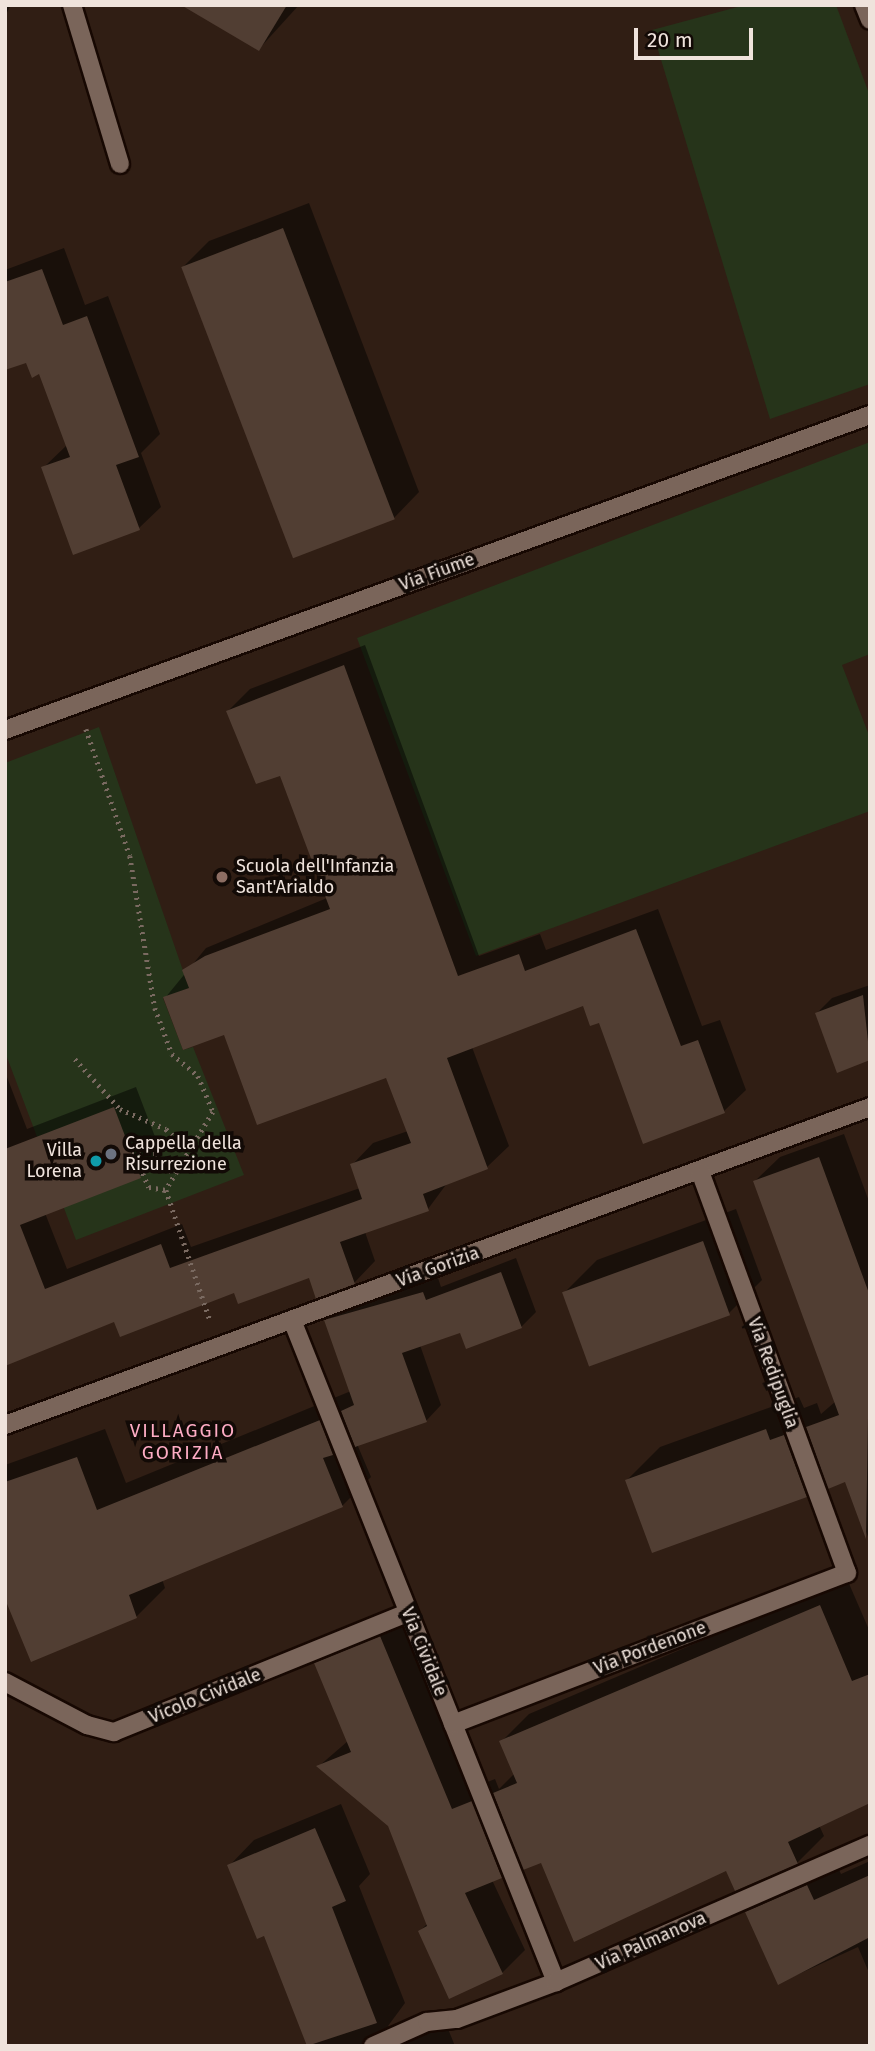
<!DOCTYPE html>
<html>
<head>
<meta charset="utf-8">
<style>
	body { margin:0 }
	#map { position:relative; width:875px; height:2051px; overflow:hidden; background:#301e14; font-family:"Fira Sans",sans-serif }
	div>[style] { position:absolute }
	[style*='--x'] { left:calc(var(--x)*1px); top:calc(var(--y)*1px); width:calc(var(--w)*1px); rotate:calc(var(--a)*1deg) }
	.green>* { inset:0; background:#26341a }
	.shadow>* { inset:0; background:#0007 }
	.building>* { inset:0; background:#513e33; transform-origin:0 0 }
	.path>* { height:4.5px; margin-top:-2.25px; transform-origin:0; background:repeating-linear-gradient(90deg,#7a6a61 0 2px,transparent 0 7px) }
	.roads { filter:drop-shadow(2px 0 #170802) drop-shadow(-2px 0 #170802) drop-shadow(0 2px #170802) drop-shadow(0 -2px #170802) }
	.service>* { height:18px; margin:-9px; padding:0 9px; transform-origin:9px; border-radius:9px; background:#7a655a }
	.minor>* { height:18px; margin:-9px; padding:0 9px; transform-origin:9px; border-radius:9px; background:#7a655a }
	.dots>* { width:19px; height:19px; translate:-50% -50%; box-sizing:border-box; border:4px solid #120a06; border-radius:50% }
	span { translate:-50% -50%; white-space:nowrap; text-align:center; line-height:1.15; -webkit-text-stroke:7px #120a06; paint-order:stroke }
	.street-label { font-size:18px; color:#efe3dc }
	.poi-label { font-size:18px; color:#efe3dc }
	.left { translate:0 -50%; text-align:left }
	.right { translate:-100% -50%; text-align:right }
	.neighbourhood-label { font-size:19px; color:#feacc4; letter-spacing:2px }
	.frame { position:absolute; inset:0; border:7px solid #efe3dc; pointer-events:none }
	.scale { position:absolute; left:634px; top:28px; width:119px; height:32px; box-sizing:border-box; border:4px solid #efe3dc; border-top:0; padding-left:9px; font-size:21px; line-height:24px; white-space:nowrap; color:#efe3dc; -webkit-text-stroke:5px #120a06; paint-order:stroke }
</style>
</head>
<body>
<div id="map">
	<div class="green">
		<div style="clip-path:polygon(745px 5px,836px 5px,870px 96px,870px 384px,770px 419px,652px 30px)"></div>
		<div style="clip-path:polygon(870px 442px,870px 654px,842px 665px,870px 738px,870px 811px,476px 956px,357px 638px)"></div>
		<div style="clip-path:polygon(99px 727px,189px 988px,163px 998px,183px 1050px,193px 1047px,244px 1175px,76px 1240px,5px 1052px,5px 763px)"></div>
	</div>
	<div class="shadow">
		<div style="clip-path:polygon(5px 5px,11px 5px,5px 16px)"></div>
		<div style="clip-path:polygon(185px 5px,299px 5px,259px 49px)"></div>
		<div style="clip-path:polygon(309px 203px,419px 492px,393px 519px,183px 267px,209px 241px)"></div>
		<div style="clip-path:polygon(64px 248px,85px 305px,108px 296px,160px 434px,141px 453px,161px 507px,139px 528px,43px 468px,67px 445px,40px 372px,27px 360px,5px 358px,5px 270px)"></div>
		<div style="clip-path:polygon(365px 645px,479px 956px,540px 934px,546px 950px,658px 909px,702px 1026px,720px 1020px,746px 1090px,724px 1111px,584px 1004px,472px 1047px,509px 1146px,487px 1167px,448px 1182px,428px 1209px,365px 1232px,375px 1261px,354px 1283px,310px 1276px,235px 1291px,115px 1320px,5px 1364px,5px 1072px,27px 1129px,136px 1087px,162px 1155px,140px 1176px,45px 1213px,67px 1269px,182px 1224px,191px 1247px,360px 1188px,352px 1165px,373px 1143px,408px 1131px,387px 1075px,225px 1033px,165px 998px,206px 948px,327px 898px,281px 773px,228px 711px,250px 689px)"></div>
		<div style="clip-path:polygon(870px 985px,870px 1059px,817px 1013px,832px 998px)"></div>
		<div style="clip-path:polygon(844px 1134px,870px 1204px,870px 1542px,846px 1480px,825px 1476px,806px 1495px,627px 1480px,660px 1447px,799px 1397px,804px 1408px,817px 1403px,821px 1414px,836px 1401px,755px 1181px,780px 1157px)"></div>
		<div style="clip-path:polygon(736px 1209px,762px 1280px,729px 1313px,564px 1293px,597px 1260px)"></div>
		<div style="clip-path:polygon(516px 1258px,536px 1312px,521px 1327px,461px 1331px,420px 1345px,441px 1405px,426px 1421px,357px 1444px,371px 1477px,342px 1506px,162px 1579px,165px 1588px,136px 1617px,5px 1594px,5px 1465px,105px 1429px,126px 1483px,351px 1391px,326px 1320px,341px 1305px,438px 1278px,441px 1287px)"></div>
		<div style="clip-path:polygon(847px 1579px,870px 1632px,870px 1801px,819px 1825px,824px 1836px,797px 1863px,727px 1868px,520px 1857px,492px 1880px,525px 1950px,502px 1973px,420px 1931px,428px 1923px,389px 1825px,319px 1766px,348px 1741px,316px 1664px,339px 1641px,403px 1614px,475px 1787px,495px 1779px,499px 1789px,515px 1773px,502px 1741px,529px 1714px)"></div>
		<div style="clip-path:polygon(341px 1804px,370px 1874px,359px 1886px,405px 2003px,388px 2026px,399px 2033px,414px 2027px,418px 2037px,446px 2024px,455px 2046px,308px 2046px,265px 1933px,229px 1866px,254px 1840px)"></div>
		<div style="clip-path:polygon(834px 1859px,841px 1874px,870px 1861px,870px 1975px,858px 1947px,779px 1983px,747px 1913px,774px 1886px)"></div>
	</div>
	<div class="building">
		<div style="clip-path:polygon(181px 5px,287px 5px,259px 51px)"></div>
		<div style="left:283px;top:228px;width:312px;height:109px;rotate:69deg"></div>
		<div style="clip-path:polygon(42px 269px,63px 325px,87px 316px,139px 457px,116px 465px,140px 530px,73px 555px,41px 467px,70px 457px,39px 374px,32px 378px,26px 363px,5px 370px,5px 282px)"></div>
		<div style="clip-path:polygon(344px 665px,458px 976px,519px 954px,525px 971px,636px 929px,681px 1046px,698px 1040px,725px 1113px,643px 1144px,599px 1023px,590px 1026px,583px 1006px,447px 1058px,488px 1169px,423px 1194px,429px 1211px,340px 1242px,355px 1284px,316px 1299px,309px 1278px,238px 1304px,234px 1293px,120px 1337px,114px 1322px,5px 1366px,5px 1149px,114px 1107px,141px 1178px,20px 1225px,45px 1289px,161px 1244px,170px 1268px,362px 1199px,350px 1164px,411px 1143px,386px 1078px,257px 1125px,224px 1035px,183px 1050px,163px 997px,189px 988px,182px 970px,205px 956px,330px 909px,280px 776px,256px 784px,226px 711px)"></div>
		<div style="clip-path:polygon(863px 995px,870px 1060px,837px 1073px,815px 1013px)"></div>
		<div style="clip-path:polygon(819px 1157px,870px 1296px,866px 1539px,845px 1482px,828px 1489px,806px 1427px,839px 1415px,753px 1181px)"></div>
		<div style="left:703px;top:1241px;width:79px;height:150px;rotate:70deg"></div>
		<div style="clip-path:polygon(501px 1272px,522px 1328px,466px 1349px,460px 1333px,402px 1353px,427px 1422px,355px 1447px,341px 1411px,354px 1405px,324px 1320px,423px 1292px,426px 1300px)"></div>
		<div style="clip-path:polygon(320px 1420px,333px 1455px,323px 1458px,343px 1507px,129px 1595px,137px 1618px,31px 1662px,5px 1599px,5px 1482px,77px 1457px,97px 1510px)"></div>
		<div style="clip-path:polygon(766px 1429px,770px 1440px,784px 1435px,807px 1497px,652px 1553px,625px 1480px)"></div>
		<div style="clip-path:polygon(820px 1605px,852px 1681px,870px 1674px,870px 1803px,788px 1842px,798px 1864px,735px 1891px,726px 1871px,574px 1942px,541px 1863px,523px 1870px,493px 1793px,517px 1783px,499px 1741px)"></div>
		<div style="clip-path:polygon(380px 1636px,452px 1809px,472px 1801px,502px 1878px,465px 1893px,503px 1974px,449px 1999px,418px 1931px,427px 1926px,388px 1826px,316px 1766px,351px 1752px,314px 1663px)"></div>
		<div style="clip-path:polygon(315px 1828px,346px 1901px,332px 1907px,377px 2023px,307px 2046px,264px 1936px,257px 1939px,227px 1865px)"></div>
		<div style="clip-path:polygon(870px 1875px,870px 1937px,778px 1985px,745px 1912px,807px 1885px,814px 1900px)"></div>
	</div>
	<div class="path">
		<div style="--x:86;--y:729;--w:134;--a:70.9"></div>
		<div style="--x:130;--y:856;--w:154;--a:80.7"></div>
		<div style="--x:155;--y:1008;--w:49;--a:69.7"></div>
		<div style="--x:172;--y:1054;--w:34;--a:40"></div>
		<div style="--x:198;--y:1076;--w:39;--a:67"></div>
		<div style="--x:213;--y:1112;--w:91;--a:121.1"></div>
		<div style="--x:166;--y:1190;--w:137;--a:71.3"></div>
		<div style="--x:75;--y:1059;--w:67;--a:48"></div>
		<div style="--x:120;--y:1109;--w:50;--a:23.5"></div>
		<div style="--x:166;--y:1129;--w:33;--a:43"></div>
		<div style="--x:132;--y:1154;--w:25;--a:0"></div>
		<div style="--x:157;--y:1154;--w:28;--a:51"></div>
		<div style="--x:140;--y:1167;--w:22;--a:66"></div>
		<div style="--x:149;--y:1187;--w:17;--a:10"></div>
	</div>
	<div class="roads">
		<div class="service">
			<div style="--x:72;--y:5;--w:166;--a:73.2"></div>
			<div style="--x:373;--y:2046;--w:59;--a:-24"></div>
		</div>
		<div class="minor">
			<div style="--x:864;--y:5;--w:16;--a:68"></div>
			<div style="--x:5;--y:730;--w:921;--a:-20.01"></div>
			<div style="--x:292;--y:1320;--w:713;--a:68.26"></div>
			<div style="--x:5;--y:1425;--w:922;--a:-20.18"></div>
			<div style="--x:5;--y:1682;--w:93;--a:27.7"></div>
			<div style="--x:87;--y:1725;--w:28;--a:15"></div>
			<div style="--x:114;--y:1732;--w:316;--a:-22.1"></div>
			<div style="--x:453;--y:1724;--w:422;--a:-21"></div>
			<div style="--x:847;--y:1573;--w:427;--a:-110.1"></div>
			<div style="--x:427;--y:2022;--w:30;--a:-6"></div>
			<div style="--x:457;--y:2019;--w:106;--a:-20.5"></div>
			<div style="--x:556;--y:1982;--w:343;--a:-23.6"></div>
		</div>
	</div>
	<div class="dots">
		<div style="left:222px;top:877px;background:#8d6e63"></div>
		<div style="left:111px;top:1154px;background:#6b7280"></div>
		<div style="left:96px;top:1161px;background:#0f9aa8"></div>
	</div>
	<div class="street-label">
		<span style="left:437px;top:572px;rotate:-20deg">Via Fiume</span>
		<span style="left:438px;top:1267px;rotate:-20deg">Via Gorizia</span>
		<span style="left:773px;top:1373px;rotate:70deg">Via Redipuglia</span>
		<span style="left:650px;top:1648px;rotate:-21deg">Via Pordenone</span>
		<span style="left:424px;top:1652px;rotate:68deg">Via Cividale</span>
		<span style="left:205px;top:1696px;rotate:-22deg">Vicolo Cividale</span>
		<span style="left:651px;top:1941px;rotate:-24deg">Via Palmanova</span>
	</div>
	<div class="poi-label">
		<span class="left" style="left:236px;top:877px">Scuola dell'Infanzia<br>Sant'Arialdo</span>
		<span class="left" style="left:125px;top:1154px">Cappella della<br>Risurrezione</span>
		<span class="right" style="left:82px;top:1161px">Villa<br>Lorena</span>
	</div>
	<div class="neighbourhood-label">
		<span style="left:183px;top:1442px">VILLAGGIO<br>GORIZIA</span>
	</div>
	<div class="frame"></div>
	<div class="scale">20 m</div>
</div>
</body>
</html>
